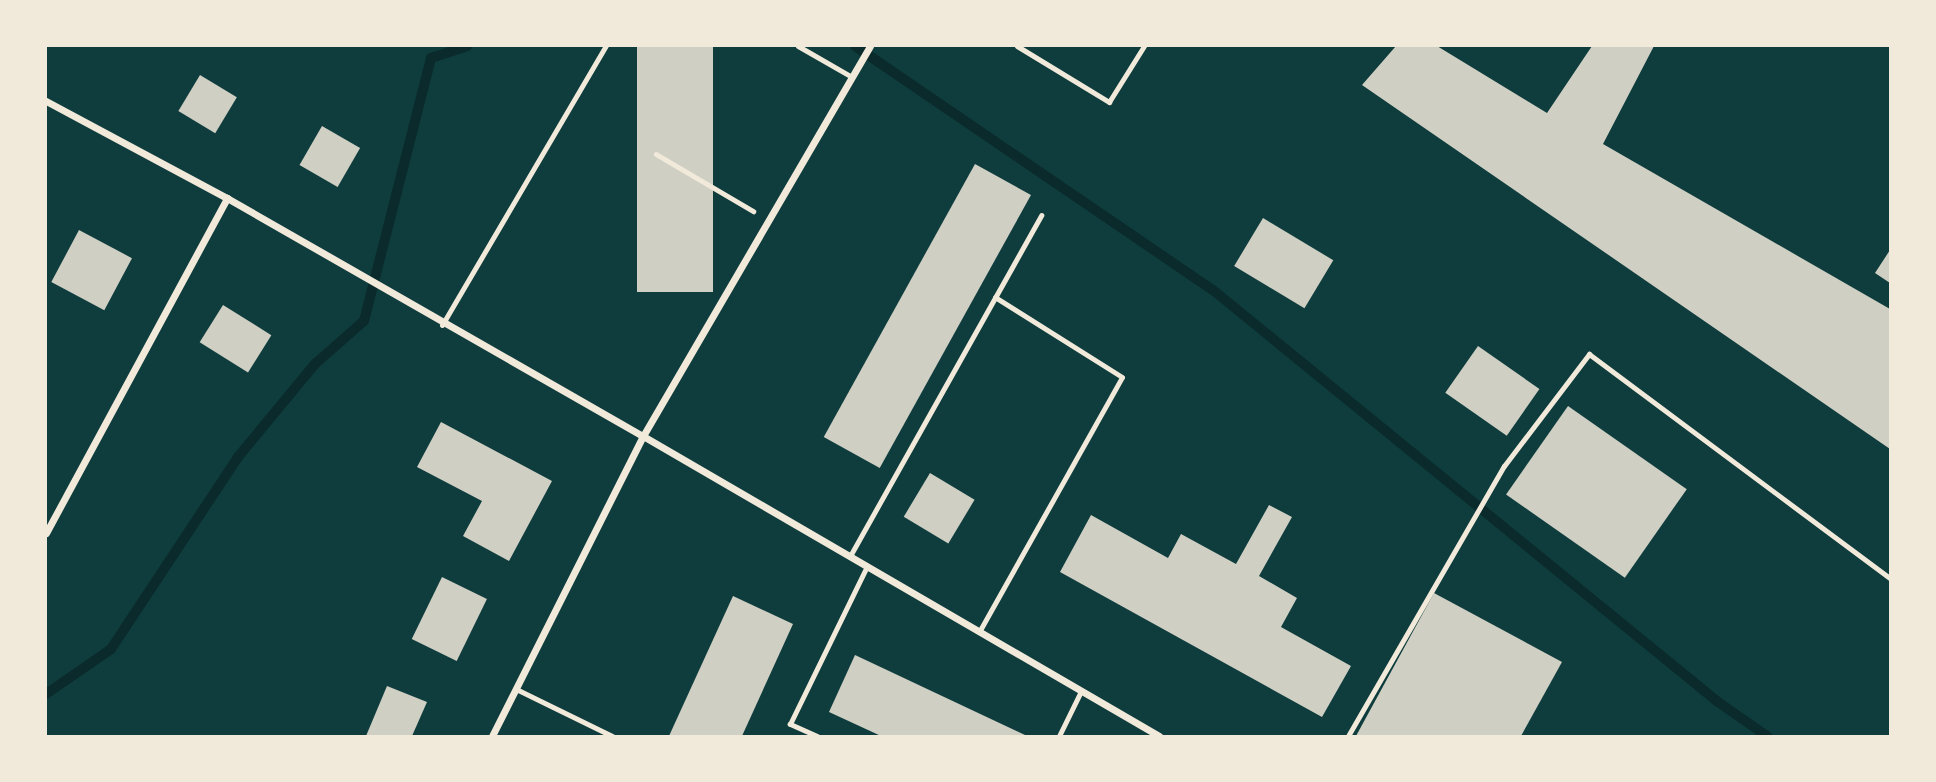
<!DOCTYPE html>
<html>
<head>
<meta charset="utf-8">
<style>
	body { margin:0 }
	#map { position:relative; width:1936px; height:782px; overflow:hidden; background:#0f3d3e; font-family:Bitter,serif }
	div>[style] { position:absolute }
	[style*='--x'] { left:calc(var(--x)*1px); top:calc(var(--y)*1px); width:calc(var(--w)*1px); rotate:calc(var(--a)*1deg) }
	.stream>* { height:10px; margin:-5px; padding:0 5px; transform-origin:5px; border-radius:5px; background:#0a2a2b }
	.building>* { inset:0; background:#cfcfc3; transform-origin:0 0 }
	.path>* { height:4.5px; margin:-2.25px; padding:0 2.25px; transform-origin:2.25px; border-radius:2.25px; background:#f1e9da }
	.service>* { height:5px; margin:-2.5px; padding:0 2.5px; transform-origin:2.5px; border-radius:2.5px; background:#f1e9da }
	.minor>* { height:7px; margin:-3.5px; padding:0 3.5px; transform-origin:3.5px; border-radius:3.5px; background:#f1e9da }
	span { translate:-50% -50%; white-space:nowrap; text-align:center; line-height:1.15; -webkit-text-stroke:6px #f1e9da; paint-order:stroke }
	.frame { position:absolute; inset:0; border:47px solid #f1e9da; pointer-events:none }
</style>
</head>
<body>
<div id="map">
	<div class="stream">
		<div style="--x:855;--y:46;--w:433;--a:34.3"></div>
		<div style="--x:1213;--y:290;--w:652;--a:39.21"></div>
		<div style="--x:1718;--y:702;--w:60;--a:34.8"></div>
		<div style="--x:46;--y:694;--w:79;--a:-34.7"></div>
		<div style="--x:111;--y:649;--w:230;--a:-56.5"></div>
		<div style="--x:238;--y:457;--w:121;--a:-50.4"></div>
		<div style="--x:315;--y:364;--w:65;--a:-41.3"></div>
		<div style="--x:364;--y:321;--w:271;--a:-75.7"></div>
		<div style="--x:431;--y:58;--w:38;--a:-18"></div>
	</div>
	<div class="building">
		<div style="left:637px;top:46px;width:76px;height:246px"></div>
		<div style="clip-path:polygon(1396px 46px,1437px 46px,1547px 113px,1592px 46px,1654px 46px,1603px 144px,1890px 309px,1890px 449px,1362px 85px)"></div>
		<div style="left:200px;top:75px;width:43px;height:42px;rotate:31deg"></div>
		<div style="left:322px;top:126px;width:44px;height:45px;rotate:30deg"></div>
		<div style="left:975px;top:164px;width:64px;height:312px;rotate:29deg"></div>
		<div style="left:1263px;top:218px;width:82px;height:56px;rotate:31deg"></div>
		<div style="left:79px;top:230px;width:60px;height:59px;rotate:28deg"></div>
		<div style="clip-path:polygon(1890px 250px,1890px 283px,1875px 273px)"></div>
		<div style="left:223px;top:305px;width:57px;height:44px;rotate:32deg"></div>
		<div style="left:1478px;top:346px;width:75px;height:57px;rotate:35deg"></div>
		<div style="left:1568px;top:406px;width:145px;height:108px;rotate:35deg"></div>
		<div style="clip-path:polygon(441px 422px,552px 481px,509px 561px,463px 536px,482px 501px,417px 467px)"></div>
		<div style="left:930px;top:473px;width:52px;height:51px;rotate:31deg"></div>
		<div style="clip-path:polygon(1269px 505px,1292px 517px,1259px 576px,1297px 598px,1281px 627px,1351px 666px,1322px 717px,1060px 572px,1091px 515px,1168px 558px,1181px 534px,1236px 564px)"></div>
		<div style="left:442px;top:577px;width:50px;height:69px;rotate:26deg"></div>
		<div style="clip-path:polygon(1434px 593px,1562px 662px,1521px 736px,1356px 736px)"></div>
		<div style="clip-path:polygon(733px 596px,793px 624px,742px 736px,669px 736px)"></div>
		<div style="clip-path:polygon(855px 655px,1025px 735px,1024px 736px,881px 736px,829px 712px)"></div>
		<div style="clip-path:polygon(387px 686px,427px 702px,412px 736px,366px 736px)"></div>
	</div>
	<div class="path">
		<div style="--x:656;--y:154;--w:113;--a:30.4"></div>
	</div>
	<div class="service">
		<div style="--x:798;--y:46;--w:62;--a:29.9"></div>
		<div style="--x:1017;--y:46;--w:108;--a:31.3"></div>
		<div style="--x:1109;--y:102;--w:66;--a:-58"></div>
		<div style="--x:442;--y:325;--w:324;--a:-59.6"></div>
		<div style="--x:850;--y:556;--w:391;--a:-60.7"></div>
		<div style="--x:979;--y:632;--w:292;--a:-60.7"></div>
		<div style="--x:1122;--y:377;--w:150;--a:-147.8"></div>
		<div style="--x:516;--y:689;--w:107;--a:26.1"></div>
		<div style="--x:817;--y:736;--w:30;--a:-156"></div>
		<div style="--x:790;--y:724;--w:176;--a:-64"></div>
		<div style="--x:1059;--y:736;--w:50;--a:-63.9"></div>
		<div style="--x:1348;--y:736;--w:312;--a:-60"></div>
		<div style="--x:1504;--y:466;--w:141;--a:-52.8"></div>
		<div style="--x:1589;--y:354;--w:375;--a:36.7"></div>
	</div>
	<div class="minor">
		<div style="--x:46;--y:101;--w:205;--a:28.2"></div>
		<div style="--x:227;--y:198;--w:479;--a:29.8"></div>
		<div style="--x:643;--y:436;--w:597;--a:30.17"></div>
		<div style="--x:46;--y:533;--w:381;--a:-61.6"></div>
		<div style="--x:492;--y:736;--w:336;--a:-63.3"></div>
		<div style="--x:643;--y:436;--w:451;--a:-59.8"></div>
	</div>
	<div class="frame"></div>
</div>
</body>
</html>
